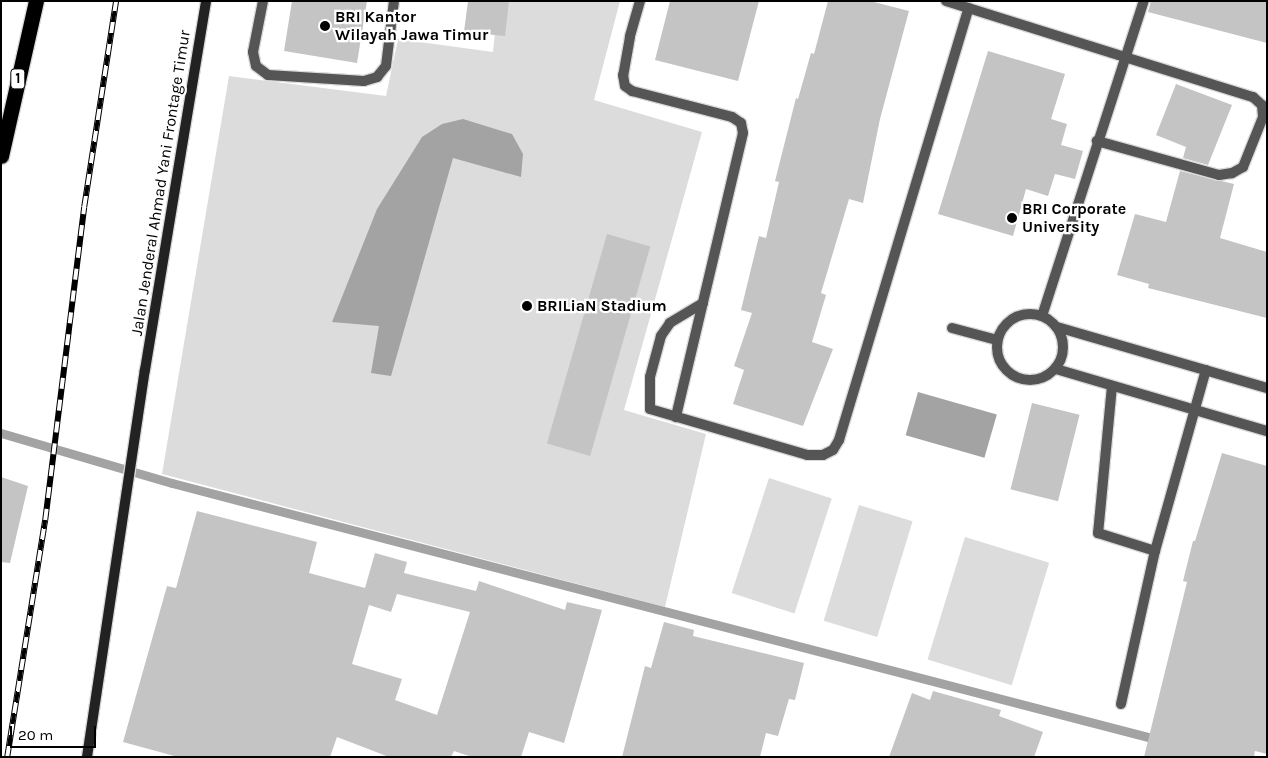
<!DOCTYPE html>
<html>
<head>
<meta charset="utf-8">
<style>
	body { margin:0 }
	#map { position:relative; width:1268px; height:758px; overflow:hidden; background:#fff; font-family:Karla,sans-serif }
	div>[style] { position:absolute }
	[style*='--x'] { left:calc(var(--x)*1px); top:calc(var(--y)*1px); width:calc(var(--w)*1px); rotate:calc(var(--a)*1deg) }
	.green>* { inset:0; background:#dcdcdc; transform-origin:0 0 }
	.water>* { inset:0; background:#a3a3a3; transform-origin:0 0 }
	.stream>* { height:9px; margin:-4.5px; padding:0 4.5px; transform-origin:4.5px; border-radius:4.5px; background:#a3a3a3 }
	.building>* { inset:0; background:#c4c4c4; transform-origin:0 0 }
	.roads { filter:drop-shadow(1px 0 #dbdbdb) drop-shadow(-1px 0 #dbdbdb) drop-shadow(0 1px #dbdbdb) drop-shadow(0 -1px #dbdbdb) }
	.lane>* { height:10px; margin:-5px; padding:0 5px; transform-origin:5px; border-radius:5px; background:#555 }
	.lane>.ring { margin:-5px; padding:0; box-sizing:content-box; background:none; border:10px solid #555; border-radius:50% }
	.secondary>* { height:10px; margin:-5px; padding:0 5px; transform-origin:5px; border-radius:5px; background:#222 }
	.highway>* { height:15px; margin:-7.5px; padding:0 7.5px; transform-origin:7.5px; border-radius:7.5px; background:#000 }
	.rail>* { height:5.5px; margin-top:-2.75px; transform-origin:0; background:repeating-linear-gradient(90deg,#fff 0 11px,#000 0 22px); box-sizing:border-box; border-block:1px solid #000 }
	.dots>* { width:14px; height:14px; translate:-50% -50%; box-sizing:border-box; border:2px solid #fff; border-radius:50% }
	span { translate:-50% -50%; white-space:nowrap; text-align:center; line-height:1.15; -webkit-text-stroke:4.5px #fff; paint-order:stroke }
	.shield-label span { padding:1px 4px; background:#fff; border:1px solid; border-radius:4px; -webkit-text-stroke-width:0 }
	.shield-label { font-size:15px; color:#000; font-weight:700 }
	.poi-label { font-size:16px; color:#000; font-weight:700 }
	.left { translate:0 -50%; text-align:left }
	.street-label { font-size:16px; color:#000 }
	.frame { position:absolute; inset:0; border:2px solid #000; pointer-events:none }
	.scale { position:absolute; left:10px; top:726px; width:86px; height:22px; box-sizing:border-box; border:2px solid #000; border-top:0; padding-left:6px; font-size:15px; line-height:18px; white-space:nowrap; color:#000; -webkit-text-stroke:4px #fff; paint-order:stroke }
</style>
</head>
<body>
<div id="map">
	<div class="green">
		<div style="clip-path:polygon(498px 1px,620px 1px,594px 100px,702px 132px,624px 410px,706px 434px,665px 607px,162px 474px,229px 76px,386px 96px,398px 39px,493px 52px)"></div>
		<div style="left:769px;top:478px;width:66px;height:121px;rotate:18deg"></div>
		<div style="left:859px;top:505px;width:56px;height:121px;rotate:17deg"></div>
		<div style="left:965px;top:537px;width:88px;height:128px;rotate:17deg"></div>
	</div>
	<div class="water">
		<div style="clip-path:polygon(463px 119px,512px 134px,523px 154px,521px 177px,453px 158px,391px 376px,371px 373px,379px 326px,332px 322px,377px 209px,422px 137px,442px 124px)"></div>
		<div style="left:918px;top:392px;width:82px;height:45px;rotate:16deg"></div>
	</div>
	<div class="stream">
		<div style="--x:1;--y:433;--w:178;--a:16.3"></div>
		<div style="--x:172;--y:483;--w:1020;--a:14.59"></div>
	</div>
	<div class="building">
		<div style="clip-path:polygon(292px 1px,367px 1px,357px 63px,284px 51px)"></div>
		<div style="clip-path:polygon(468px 1px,509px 1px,505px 36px,464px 32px)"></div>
		<div style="clip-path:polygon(670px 1px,759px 1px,738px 81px,655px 60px)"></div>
		<div style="clip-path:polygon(828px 1px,870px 1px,909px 11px,880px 119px,863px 203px,849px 199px,821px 293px,826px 295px,812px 342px,833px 349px,803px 426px,733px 404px,744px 370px,734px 366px,752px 313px,741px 310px,759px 236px,766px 238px,779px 182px,775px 181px,796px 98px,798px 99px,811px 53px,814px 54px)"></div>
		<div style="clip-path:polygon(1151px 1px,1267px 1px,1267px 43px,1148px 12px)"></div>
		<div style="clip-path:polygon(988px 51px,1065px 74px,1051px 119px,1067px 124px,1061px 145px,1083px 151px,1075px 179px,1055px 174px,1048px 196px,1026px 189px,1013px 236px,938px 214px)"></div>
		<div style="clip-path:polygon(1176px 84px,1232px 105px,1208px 165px,1183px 158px,1186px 147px,1156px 135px)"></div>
		<div style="clip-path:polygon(1180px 171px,1234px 184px,1220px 238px,1267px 252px,1267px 318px,1148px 288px,1149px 284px,1117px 275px,1135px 214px,1166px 222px)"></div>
		<div style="left:607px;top:234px;width:45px;height:218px;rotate:16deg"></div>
		<div style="left:1032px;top:403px;width:49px;height:89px;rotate:14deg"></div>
		<div style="clip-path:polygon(1222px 453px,1267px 466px,1267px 754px,1255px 751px,1254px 757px,1144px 757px,1187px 582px,1183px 581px,1193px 541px,1195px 541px)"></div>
		<div style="clip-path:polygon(1px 477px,28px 486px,10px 563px,1px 562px)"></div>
		<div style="clip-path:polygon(evenodd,197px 511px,317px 542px,309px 573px,365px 588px,375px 553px,407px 562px,404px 573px,476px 591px,479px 581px,565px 610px,567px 602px,602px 610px,564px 743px,529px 732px,521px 757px,472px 757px,454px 751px,451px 757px,389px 757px,337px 737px,330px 757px,178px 757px,123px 742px,167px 586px,176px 588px,197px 511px,397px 594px,470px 612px,437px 715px,395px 700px,402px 679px,352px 664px,369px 605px,391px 612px,397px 594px)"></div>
		<div style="clip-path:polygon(664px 622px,694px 630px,693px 636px,804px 663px,795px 700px,789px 699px,778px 736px,766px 733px,760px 757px,622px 757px,645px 666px,651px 668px)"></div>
		<div style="clip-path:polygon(933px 691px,1001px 710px,999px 716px,1043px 732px,1034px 757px,889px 757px,912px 693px,930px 700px)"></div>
	</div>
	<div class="roads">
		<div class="lane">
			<div style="--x:263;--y:1;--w:52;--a:101.1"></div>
			<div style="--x:253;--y:52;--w:14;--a:78"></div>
			<div style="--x:256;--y:66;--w:15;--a:37"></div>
			<div style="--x:268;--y:75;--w:96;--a:3.6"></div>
			<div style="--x:364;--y:81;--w:14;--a:-17"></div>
			<div style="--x:377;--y:77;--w:14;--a:-51"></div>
			<div style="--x:386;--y:66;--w:65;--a:-83"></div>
			<div style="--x:640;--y:1;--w:37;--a:106"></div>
			<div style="--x:630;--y:37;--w:39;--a:100"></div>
			<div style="--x:623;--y:75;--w:11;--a:80"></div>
			<div style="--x:625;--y:86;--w:9;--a:36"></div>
			<div style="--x:632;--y:91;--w:103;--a:14.6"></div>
			<div style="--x:732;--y:117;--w:11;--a:34"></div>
			<div style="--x:741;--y:123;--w:10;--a:79"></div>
			<div style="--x:743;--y:133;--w:292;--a:103.3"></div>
			<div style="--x:946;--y:1;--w:322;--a:17.4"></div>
			<div style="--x:1253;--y:97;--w:12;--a:42"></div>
			<div style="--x:1262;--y:105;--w:12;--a:85"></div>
			<div style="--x:1263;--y:117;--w:54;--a:111.8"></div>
			<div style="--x:1243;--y:167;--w:13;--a:151"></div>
			<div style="--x:1232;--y:173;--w:13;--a:171"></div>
			<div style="--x:1219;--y:175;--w:127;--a:-164.4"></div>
			<div style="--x:703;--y:303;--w:39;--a:149"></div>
			<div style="--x:670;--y:323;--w:16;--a:125"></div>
			<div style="--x:661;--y:336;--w:42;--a:105"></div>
			<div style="--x:650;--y:377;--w:32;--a:90"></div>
			<div style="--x:650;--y:409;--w:164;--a:16.3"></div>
			<div style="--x:807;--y:455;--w:16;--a:0"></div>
			<div style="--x:823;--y:455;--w:11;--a:-27"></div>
			<div style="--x:833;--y:450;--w:12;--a:-59"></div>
			<div style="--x:839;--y:440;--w:451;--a:-73.3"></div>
			<div class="ring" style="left:997px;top:314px;width:56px;height:56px"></div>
			<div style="--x:1042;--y:316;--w:331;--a:-72.1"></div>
			<div style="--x:1057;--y:327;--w:219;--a:16.2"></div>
			<div style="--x:952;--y:328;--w:47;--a:14.9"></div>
			<div style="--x:1056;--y:369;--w:220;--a:16.4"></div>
			<div style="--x:1112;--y:386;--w:148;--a:95.4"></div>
			<div style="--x:1098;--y:533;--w:60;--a:17.5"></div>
			<div style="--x:1121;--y:704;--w:157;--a:-77.5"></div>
			<div style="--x:1155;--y:551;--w:188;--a:-74.3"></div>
		</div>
		<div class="secondary">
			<div style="--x:87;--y:757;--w:391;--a:-81.5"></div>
			<div style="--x:145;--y:370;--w:374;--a:-80.6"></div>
		</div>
		<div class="highway">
			<div style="--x:1;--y:156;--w:159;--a:-77.3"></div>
		</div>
	</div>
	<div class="rail">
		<div style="--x:7;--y:757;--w:240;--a:-80.9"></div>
		<div style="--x:45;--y:520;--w:315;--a:-82.9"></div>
		<div style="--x:84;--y:207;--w:208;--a:-81.2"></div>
	</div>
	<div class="dots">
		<div style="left:325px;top:26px;background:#000"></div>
		<div style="left:1012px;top:218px;background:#000"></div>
		<div style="left:527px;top:306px;background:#000"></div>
	</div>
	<div class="shield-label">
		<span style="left:18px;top:79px">1</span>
	</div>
	<div class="poi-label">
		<span class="left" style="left:335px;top:26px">BRI Kantor<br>Wilayah Jawa Timur</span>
		<span class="left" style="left:1022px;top:218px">BRI Corporate<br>University</span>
		<span class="left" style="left:537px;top:306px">BRILiaN Stadium</span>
	</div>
	<div class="street-label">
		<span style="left:161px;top:183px;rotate:-81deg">Jalan Jenderal Ahmad Yani Frontage Timur</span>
	</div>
	<div class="frame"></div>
	<div class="scale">20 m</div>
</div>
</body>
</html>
